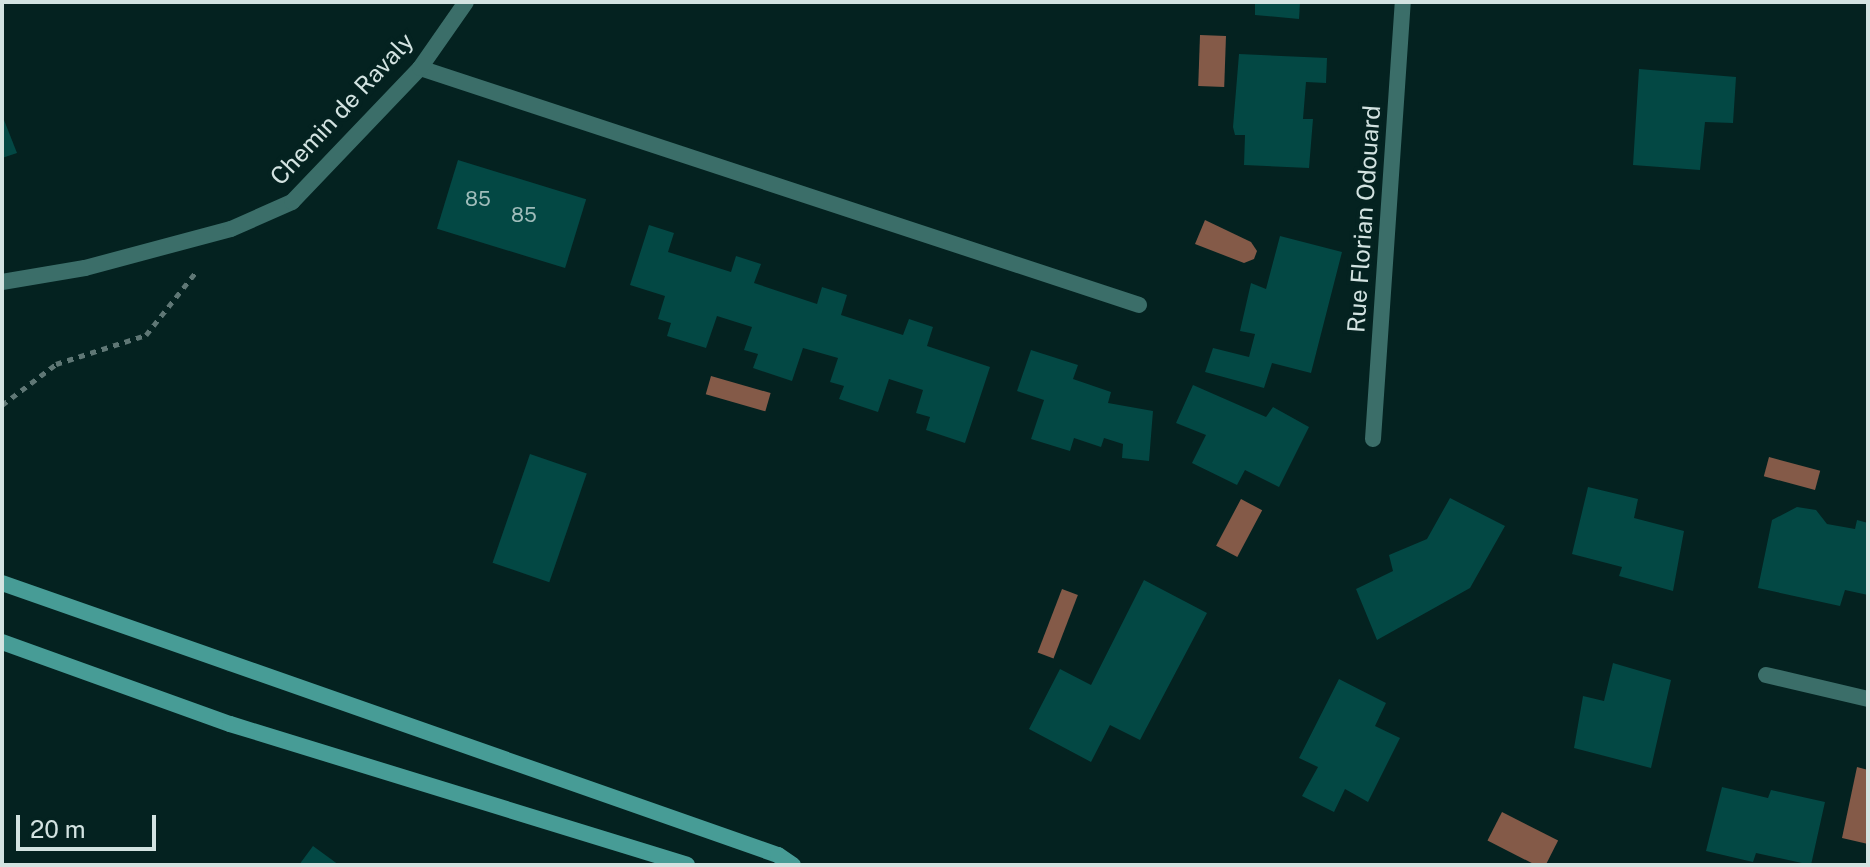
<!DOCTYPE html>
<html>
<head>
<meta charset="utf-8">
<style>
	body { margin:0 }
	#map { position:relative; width:1870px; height:867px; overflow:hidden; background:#042220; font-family:"Public Sans",sans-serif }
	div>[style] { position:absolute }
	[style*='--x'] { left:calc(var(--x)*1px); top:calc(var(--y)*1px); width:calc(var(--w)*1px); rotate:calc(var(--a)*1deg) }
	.water>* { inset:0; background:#845a48; transform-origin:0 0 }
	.building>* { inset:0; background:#034844; transform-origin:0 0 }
	.path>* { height:5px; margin-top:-2.5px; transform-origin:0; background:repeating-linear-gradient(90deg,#5f7775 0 6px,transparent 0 12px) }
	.service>* { height:16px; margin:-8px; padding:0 8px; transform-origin:8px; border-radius:8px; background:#3b6e69 }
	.minor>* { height:16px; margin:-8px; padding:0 8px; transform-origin:8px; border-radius:8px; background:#3b6e69 }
	.tertiary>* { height:16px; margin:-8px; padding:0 8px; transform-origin:8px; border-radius:8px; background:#3b6e69 }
	.secondary>* { height:16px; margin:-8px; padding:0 8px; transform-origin:8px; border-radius:8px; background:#479c96 }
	span { translate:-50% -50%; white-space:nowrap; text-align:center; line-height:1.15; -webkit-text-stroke:8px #042220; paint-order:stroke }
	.number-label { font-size:20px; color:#9fbcba }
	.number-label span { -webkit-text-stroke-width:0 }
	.street-label { font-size:24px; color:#d3e3e1 }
	.frame { position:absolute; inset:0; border:4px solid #d3e3e1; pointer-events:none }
	.scale { position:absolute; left:16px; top:815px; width:140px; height:36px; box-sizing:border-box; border:4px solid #d3e3e1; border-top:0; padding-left:10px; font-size:24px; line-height:28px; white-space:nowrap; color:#d3e3e1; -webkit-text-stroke:6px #042220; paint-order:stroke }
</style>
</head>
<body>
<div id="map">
	<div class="water">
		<div style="left:1200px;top:35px;width:26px;height:51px;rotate:2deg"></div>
		<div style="clip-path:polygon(1205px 220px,1251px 242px,1257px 251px,1254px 259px,1244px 263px,1195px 244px)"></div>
		<div style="left:711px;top:376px;width:62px;height:19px;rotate:16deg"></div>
		<div style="left:1769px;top:457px;width:53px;height:20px;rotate:15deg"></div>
		<div style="left:1241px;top:499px;width:24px;height:53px;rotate:28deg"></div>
		<div style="left:1062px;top:589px;width:17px;height:68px;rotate:21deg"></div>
		<div style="clip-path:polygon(1857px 767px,1868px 770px,1868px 844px,1842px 838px)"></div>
		<div style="left:1502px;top:812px;width:63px;height:32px;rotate:27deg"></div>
	</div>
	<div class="building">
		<div style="clip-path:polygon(1255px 2px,1300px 2px,1299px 19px,1255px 15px)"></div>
		<div style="clip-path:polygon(1239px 54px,1327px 58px,1326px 83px,1306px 82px,1303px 119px,1313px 119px,1309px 168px,1244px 165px,1245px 135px,1235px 135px,1233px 127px)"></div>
		<div style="clip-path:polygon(1639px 69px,1736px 77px,1733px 123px,1705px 122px,1700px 170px,1633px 165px)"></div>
		<div style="clip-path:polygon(2px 115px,17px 153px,2px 158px)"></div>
		<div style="left:458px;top:160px;width:134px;height:72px;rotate:17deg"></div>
		<div style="clip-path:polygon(649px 225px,674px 233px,668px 252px,731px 272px,736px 256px,761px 264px,754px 283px,817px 304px,822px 287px,847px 295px,841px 315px,903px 335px,909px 319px,933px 327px,927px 346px,990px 367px,965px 443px,926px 430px,930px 417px,916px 413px,923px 390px,889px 379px,878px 412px,839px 399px,844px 386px,830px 382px,838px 358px,803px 348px,792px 381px,753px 368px,758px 354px,744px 350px,752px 327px,717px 316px,706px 348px,667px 336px,671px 323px,658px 319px,665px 296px,630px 285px)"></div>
		<div style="clip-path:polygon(1280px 236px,1342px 252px,1311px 373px,1272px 363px,1264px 388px,1205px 372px,1213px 348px,1249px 357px,1255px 334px,1240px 331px,1251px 283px,1266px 289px)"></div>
		<div style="clip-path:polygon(1031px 350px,1078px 365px,1073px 379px,1111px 392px,1108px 403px,1153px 411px,1149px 461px,1122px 458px,1123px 444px,1104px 438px,1101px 447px,1074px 438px,1070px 451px,1031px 439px,1044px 400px,1017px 391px)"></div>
		<div style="clip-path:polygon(1193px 385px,1266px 417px,1273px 407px,1309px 427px,1279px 487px,1245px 470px,1237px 485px,1192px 463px,1206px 435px,1176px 423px)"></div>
		<div style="left:530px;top:454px;width:60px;height:115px;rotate:19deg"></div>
		<div style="clip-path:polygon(1588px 487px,1638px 499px,1634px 518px,1684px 531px,1673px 591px,1619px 576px,1622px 567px,1572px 554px)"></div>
		<div style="clip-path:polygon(1450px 498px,1505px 526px,1470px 588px,1377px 640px,1356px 589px,1393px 571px,1389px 555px,1427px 539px)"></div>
		<div style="clip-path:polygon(1797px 507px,1816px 510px,1827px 524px,1855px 529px,1857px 520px,1868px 523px,1868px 595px,1845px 590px,1840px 606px,1758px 588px,1772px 520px)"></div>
		<div style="clip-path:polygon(1144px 580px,1207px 613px,1140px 740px,1110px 725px,1091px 762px,1029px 729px,1060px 669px,1091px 685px)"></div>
		<div style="clip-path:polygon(1613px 663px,1671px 680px,1651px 768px,1574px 748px,1583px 696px,1604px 701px)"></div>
		<div style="clip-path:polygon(1339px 679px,1386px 703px,1375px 726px,1400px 738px,1368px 802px,1345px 789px,1334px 812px,1302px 796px,1318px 767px,1299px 758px)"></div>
		<div style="clip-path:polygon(1722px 787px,1768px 798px,1771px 790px,1825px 802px,1811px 865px,1756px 853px,1753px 862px,1706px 851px)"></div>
		<div style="clip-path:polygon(313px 846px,339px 865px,299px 865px)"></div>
	</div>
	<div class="path">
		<div style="--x:2;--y:405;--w:68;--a:-37.2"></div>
		<div style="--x:56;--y:364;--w:95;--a:-17.9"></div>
		<div style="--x:146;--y:335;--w:80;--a:-51.6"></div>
	</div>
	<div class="service">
		<div style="--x:420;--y:68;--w:757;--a:18.24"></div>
	</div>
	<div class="minor">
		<div style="--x:1373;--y:439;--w:438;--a:-86.1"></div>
		<div style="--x:1766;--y:675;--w:105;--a:13.2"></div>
	</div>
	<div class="tertiary">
		<div style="--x:2;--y:282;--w:84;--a:-9.6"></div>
		<div style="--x:85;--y:268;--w:151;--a:-15"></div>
		<div style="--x:231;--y:229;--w:67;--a:-23.9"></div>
		<div style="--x:292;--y:202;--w:185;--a:-46.3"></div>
		<div style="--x:420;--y:68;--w:80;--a:-55.1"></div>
	</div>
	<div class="secondary">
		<div style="--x:2;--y:583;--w:822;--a:19.32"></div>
		<div style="--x:778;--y:855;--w:18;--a:34"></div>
		<div style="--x:2;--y:642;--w:242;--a:19.8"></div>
		<div style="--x:230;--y:724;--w:478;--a:17.1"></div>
	</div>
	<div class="number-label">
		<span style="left:478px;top:199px">85</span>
		<span style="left:524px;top:215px">85</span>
	</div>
	<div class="street-label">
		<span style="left:342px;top:109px;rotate:-47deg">Chemin de Ravaly</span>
		<span style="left:1364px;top:219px;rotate:-86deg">Rue Florian Odouard</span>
	</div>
	<div class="frame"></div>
	<div class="scale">20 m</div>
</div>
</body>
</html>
